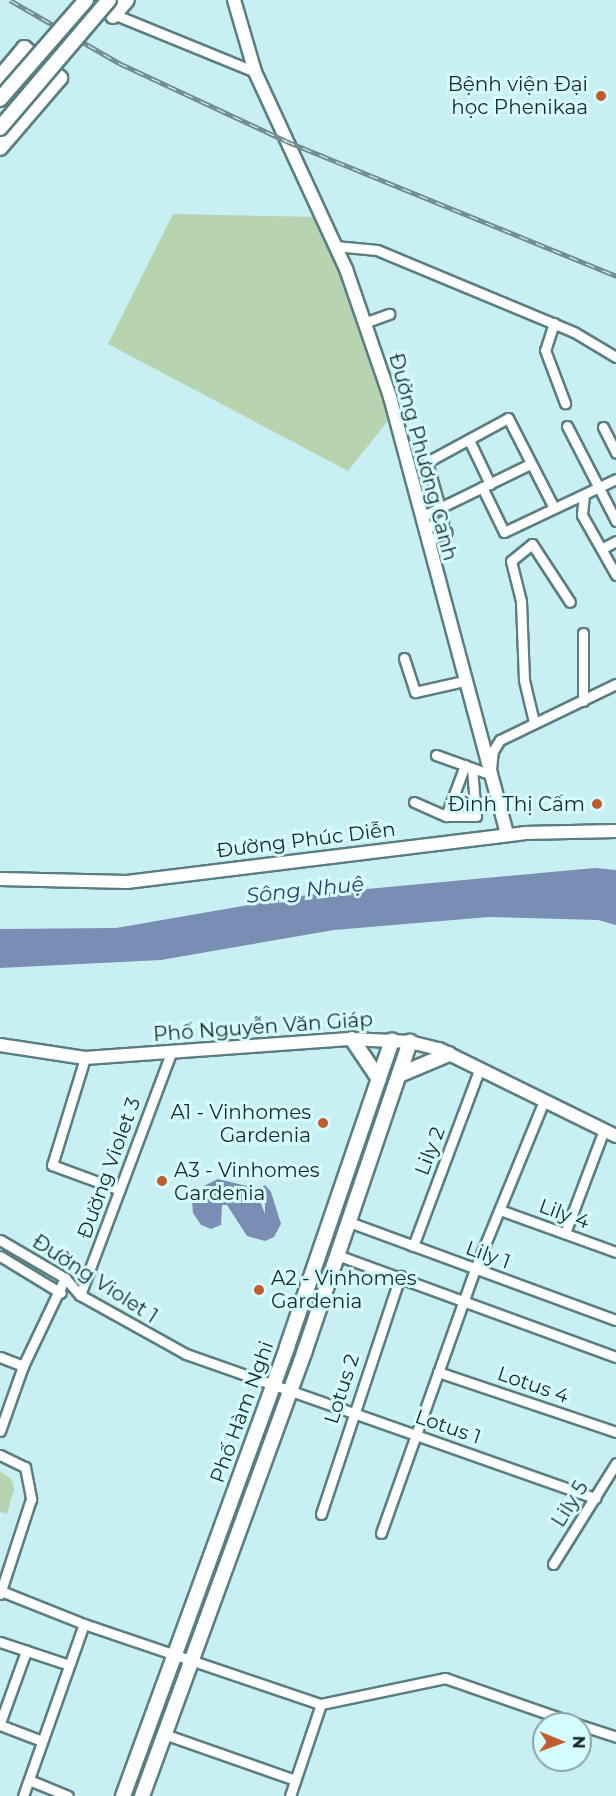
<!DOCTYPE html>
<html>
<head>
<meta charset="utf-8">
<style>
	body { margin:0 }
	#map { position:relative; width:616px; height:1796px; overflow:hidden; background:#c8eff1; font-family:Montserrat,sans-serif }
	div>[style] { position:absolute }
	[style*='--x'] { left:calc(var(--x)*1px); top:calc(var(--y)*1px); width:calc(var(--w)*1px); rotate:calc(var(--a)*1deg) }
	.green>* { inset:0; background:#b8d3af }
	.water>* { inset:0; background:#7a8db3 }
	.roads { filter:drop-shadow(2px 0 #5a7e81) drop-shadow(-2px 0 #5a7e81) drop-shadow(0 2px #5a7e81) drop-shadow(0 -2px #5a7e81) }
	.minor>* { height:9px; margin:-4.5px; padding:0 4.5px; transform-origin:4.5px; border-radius:4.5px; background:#fff }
	.tertiary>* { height:12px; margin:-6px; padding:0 6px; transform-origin:6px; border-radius:6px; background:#fff }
	.secondary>* { height:14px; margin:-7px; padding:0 7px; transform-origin:7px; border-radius:7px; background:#fff }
	.rail>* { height:5px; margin-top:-2.5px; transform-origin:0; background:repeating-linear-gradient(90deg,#d5fdff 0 9px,#738f90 0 18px); box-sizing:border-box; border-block:2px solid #738f90 }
	.bridges { filter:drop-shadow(2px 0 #5a7e81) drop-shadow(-2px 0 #5a7e81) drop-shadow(0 2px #5a7e81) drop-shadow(0 -2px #5a7e81) }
	.secondary-bridge>* { height:14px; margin:-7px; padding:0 7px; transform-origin:7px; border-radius:7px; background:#fff }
	.dots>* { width:16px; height:16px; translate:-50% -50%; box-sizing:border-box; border:3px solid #d5fdff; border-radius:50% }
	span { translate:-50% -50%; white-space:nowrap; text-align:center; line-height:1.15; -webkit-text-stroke:6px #d5fdff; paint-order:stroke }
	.poi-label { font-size:20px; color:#182728 }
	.right { translate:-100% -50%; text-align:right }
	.left { translate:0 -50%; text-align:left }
	.street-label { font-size:20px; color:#182728 }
	.water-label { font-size:21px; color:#2a4275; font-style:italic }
	.north { position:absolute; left:532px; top:1712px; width:60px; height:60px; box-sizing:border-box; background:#d5fdff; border:2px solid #89a7a9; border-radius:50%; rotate:91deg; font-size:16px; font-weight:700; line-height:24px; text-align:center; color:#182728 }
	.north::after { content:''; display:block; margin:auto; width:21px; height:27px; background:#c25b2f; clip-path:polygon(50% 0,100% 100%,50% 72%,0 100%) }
</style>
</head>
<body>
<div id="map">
	<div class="green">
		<div style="clip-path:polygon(173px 214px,321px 217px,394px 413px,348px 471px,108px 344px)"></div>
		<div style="clip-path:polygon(0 1471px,12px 1480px,14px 1489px,7px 1514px,0 1512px)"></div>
	</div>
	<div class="water">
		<div style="clip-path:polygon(595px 868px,616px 870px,616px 925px,598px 920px,489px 917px,334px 930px,161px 960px,0 968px,0 929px,116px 928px,313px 894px)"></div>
		<div style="clip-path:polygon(218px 1179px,251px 1187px,257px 1193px,265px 1214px,265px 1201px,258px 1190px,265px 1185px,271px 1192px,281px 1224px,274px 1237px,265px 1241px,247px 1236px,227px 1205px,222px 1205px,221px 1225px,211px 1229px,201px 1225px,193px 1213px,192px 1200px,202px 1187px)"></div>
	</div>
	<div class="roads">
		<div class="minor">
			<div style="--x:79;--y:0;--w:190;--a:22.2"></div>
			<div style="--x:335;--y:246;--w:42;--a:5.4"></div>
			<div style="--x:377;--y:250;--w:213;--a:22.6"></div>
			<div style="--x:574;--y:332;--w:49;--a:30.8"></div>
			<div style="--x:364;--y:323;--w:27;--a:-20"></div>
			<div style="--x:554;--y:323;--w:28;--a:108"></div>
			<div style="--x:545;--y:350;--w:57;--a:69.3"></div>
			<div style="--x:567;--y:426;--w:107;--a:62.7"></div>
			<div style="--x:603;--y:427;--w:29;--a:63"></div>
			<div style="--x:469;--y:440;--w:49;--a:64.5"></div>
			<div style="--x:482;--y:487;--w:50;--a:63.9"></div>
			<div style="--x:504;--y:532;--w:124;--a:-25.3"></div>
			<div style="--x:584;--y:495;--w:20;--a:96"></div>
			<div style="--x:582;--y:515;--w:69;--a:60.5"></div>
			<div style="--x:440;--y:508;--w:48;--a:-105.8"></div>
			<div style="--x:427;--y:462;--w:92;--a:-28.5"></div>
			<div style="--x:508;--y:418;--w:101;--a:62.9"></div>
			<div style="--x:421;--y:517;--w:121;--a:-25.9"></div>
			<div style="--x:424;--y:529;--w:21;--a:-23"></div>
			<div style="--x:427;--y:542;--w:22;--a:-27"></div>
			<div style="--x:603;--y:548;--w:15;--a:-28"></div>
			<div style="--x:583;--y:633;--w:68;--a:90"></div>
			<div style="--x:404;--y:658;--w:36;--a:72"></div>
			<div style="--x:415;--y:692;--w:50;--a:-12.7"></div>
			<div style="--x:534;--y:722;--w:43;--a:-103.4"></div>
			<div style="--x:524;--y:680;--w:79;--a:-92.2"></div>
			<div style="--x:521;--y:601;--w:41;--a:-104"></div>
			<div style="--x:511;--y:561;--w:27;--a:-39"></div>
			<div style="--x:532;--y:544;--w:69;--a:56.8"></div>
			<div style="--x:436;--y:755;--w:56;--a:19.7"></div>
			<div style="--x:465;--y:765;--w:54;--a:110.4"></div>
			<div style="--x:446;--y:816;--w:30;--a:0"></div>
			<div style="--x:476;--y:816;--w:48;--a:-94.8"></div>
			<div style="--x:491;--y:769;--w:18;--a:-84"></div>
			<div style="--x:493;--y:751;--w:13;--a:-58"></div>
			<div style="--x:500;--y:740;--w:129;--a:-25.8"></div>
			<div style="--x:414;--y:802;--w:35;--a:24"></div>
			<div style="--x:85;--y:1058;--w:112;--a:107.1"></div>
			<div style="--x:52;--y:1165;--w:72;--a:20.2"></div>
			<div style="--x:500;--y:1210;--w:123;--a:19.9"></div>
			<div style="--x:349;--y:1222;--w:284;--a:20.2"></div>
			<div style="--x:565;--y:1233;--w:110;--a:-69.3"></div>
			<div style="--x:0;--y:1240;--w:75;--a:30.3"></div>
			<div style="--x:65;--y:1278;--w:23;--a:49"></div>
			<div style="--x:80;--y:1295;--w:121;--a:29.1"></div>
			<div style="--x:186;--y:1354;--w:434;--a:19.4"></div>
			<div style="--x:413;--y:1246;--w:190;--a:-69.4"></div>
			<div style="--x:337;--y:1255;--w:297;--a:20.1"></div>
			<div style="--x:0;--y:1256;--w:71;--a:31.2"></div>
			<div style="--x:80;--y:1295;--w:259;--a:-69.4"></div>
			<div style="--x:0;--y:1357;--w:25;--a:21"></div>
			<div style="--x:438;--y:1372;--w:188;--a:18.6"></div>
			<div style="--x:0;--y:1431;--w:69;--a:-70.5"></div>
			<div style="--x:23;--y:1366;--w:98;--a:-64.5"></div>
			<div style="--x:0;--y:1455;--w:28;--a:26"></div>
			<div style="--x:25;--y:1467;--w:33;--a:79"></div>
			<div style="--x:31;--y:1499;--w:100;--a:108.1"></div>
			<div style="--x:321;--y:1514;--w:251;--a:-71.6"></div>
			<div style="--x:381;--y:1533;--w:280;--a:-70.4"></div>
			<div style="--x:475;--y:1269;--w:182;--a:-67.7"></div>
			<div style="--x:553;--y:1564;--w:119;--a:-58"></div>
			<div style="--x:1;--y:1591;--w:89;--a:21.7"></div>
			<div style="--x:84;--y:1624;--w:250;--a:18.7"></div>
			<div style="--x:321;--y:1704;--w:127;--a:-11.8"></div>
			<div style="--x:445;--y:1678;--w:140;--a:19.2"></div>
			<div style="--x:0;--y:1642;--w:73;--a:18.4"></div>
			<div style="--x:0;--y:1723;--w:77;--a:-70.1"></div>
			<div style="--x:0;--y:1725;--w:45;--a:20.9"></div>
			<div style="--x:580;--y:1725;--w:38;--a:18"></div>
			<div style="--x:164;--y:1734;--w:139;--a:19.3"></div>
			<div style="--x:29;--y:1780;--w:42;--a:22.3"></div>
			<div style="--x:23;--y:1796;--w:182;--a:-70.5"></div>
			<div style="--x:290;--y:1796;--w:97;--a:-71.4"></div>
		</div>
		<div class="tertiary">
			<div style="--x:234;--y:0;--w:75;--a:73.7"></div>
			<div style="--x:255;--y:72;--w:217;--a:65.2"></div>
			<div style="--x:346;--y:269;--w:135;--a:71"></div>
			<div style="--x:390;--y:397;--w:453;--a:75"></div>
			<div style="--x:0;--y:879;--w:127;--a:1.4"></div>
			<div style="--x:127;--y:882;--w:400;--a:-7"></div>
			<div style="--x:524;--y:833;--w:92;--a:-1.2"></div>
			<div style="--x:0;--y:1045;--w:86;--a:8.7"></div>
			<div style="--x:85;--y:1058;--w:268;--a:-4.1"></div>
			<div style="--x:352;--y:1039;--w:58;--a:3"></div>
			<div style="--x:410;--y:1042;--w:30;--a:14"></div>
			<div style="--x:439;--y:1049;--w:197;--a:26.2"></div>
		</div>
		<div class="secondary">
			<div style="--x:113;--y:16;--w:21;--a:-49"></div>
			<div style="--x:0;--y:77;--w:38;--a:-50"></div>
			<div style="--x:24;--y:48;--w:47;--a:39.8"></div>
			<div style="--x:60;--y:78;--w:92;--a:130.6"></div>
			<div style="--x:352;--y:1039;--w:48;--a:56"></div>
			<div style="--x:399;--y:1075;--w:54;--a:-22.8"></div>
			<div style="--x:123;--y:1796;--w:478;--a:-69.9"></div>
			<div style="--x:287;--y:1347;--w:324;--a:-71.1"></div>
			<div style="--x:142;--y:1796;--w:472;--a:-69.9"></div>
			<div style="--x:304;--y:1353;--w:329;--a:-71.2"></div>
		</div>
	</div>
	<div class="rail">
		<div style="--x:10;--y:0;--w:126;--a:30"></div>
		<div style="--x:119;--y:63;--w:184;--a:25"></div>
		<div style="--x:286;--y:141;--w:357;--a:22.2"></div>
	</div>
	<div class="bridges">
		<div class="secondary-bridge">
			<div style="--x:0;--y:99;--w:131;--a:-49"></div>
			<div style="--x:0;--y:128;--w:168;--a:-49.6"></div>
		</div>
	</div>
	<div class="dots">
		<div style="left:601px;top:96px;background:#c25b2f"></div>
		<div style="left:597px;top:804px;background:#c25b2f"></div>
		<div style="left:323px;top:1123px;background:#c25b2f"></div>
		<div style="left:162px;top:1181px;background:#c25b2f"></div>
		<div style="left:259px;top:1290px;background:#c25b2f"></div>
	</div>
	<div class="poi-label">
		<span class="right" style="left:588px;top:96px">Bệnh viện Đại<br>học Phenikaa</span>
		<span class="right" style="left:585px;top:804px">Đình Thị Cấm</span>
		<span class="right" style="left:311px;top:1124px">A1 - Vinhomes<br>Gardenia</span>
		<span class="left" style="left:174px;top:1182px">A3 - Vinhomes<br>Gardenia</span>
		<span class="left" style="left:271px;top:1290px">A2 - Vinhomes<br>Gardenia</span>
	</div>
	<div class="street-label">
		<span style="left:423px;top:457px;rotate:75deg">Đường Phương Canh</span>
		<span style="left:306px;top:840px;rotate:-7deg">Đường Phúc Diễn</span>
		<span style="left:263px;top:1027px;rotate:-4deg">Phố Nguyễn Văn Giáp</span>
		<span style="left:430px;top:1151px;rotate:-69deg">Lily 2</span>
		<span style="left:109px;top:1168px;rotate:-70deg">Đường Violet 3</span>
		<span style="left:564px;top:1214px;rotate:20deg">Lily 4</span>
		<span style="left:488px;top:1255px;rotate:20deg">Lily 1</span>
		<span style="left:95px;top:1279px;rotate:33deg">Đường Violet 1</span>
		<span style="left:533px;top:1385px;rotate:19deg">Lotus 4</span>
		<span style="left:342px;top:1389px;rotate:-72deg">Lotus 2</span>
		<span style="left:242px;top:1412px;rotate:-70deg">Phố Hàm Nghi</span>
		<span style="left:448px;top:1427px;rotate:19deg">Lotus 1</span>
		<span style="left:570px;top:1504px;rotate:-58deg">Lily 5</span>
	</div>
	<div class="water-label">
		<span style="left:305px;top:890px;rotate:-6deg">Sông Nhuệ</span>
	</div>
	<div class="north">N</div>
</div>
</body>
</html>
